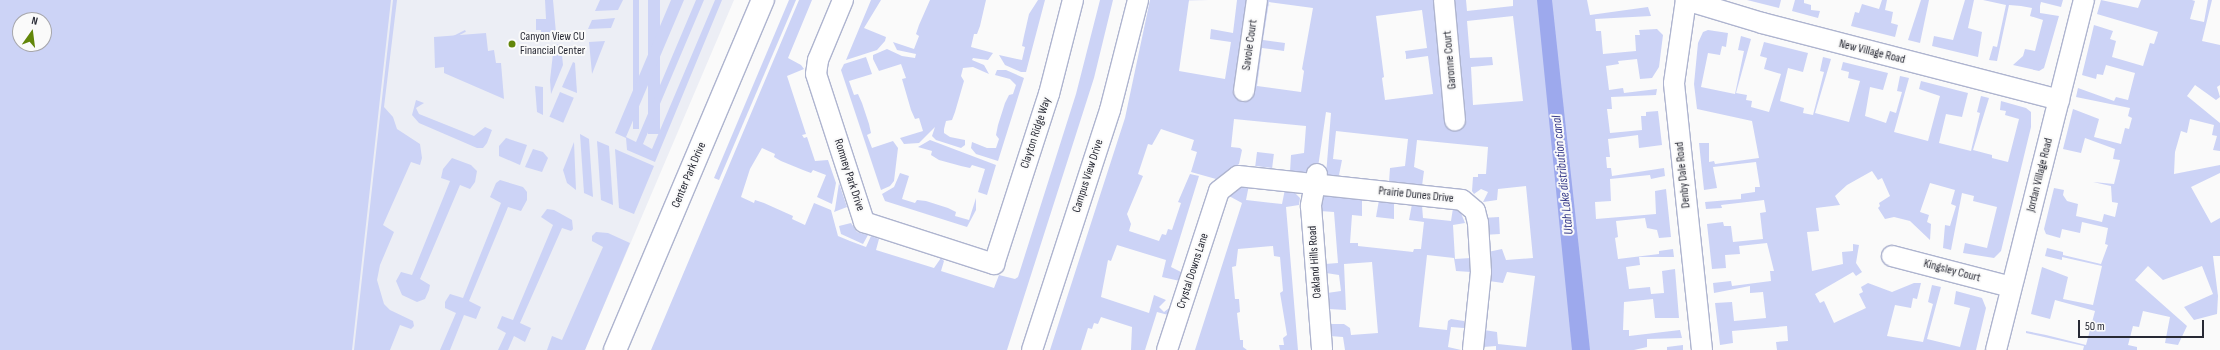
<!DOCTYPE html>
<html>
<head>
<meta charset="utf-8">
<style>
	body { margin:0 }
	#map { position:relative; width:2220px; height:350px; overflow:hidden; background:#fafafa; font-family:"Sofia Sans Condensed",sans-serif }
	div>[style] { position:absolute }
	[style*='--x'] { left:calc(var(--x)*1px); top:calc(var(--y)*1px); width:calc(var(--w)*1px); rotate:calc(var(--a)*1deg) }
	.built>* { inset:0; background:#eceef5 }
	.green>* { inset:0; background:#ccd3f6; transform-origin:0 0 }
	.water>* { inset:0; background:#9da9ed }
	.roads { filter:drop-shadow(1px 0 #aeb4cf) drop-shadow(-1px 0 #aeb4cf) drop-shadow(0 1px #aeb4cf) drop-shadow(0 -1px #aeb4cf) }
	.street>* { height:20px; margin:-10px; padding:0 10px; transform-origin:10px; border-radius:10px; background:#fff }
	.secondary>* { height:22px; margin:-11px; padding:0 11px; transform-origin:11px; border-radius:11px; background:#fff }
	.dots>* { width:11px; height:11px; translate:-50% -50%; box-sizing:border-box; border:2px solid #fafafa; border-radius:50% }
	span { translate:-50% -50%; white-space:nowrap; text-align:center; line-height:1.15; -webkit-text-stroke:4px #fafafa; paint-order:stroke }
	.poi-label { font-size:12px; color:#272934 }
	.left { translate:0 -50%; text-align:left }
	.street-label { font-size:12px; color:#272934 }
	.water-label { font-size:13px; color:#373b8a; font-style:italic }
	.north { position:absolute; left:12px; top:12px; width:40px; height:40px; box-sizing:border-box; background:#fafafa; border:1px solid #a6a6ab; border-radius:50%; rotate:14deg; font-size:11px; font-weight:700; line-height:16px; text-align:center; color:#272934 }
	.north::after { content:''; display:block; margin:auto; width:14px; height:18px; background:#628609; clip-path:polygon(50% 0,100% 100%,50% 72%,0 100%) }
	.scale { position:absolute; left:2078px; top:320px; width:126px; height:18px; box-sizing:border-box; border:2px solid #272934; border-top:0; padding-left:5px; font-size:12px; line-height:14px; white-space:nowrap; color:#272934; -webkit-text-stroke:3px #fafafa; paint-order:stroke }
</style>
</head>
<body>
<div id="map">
	<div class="built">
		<div style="clip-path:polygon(evenodd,0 0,734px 0,585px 350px,0 350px,0 0,20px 20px,44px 20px,44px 44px,20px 44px,20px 20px)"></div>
	</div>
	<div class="green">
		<div style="clip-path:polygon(evenodd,0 0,391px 0,352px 350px,0 350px,0 0,20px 20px,44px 20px,44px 44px,20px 44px,20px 20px)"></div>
		<div style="clip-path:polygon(393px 0,397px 0,384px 107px,393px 117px,397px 129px,420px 144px,422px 158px,420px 165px,411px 162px,383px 225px,394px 232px,380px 265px,377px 280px,384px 304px,390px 310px,413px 321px,414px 326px,411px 329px,400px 325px,390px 350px,354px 350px)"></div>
		<div style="clip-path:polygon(545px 0,553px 0,556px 33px,541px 33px,541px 30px,536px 30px,536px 19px,546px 19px)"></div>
		<div style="clip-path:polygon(600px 0,623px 0,618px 10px,595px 11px)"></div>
		<div style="left:633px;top:0;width:6px;height:129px"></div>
		<div style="left:648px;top:0;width:12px;height:134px"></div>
		<div style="clip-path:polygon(671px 0,684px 0,626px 137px,636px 142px,696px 0,704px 0,643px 144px,652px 149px,715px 0,722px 0,655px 162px,627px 150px,626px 138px,615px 133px)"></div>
		<div style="clip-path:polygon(789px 0,796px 0,719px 180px,714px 178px)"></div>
		<div style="clip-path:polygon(799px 0,812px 0,788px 58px,801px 65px,804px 69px,787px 76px,806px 134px,802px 135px,804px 138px,807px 137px,815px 161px,828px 160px,836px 183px,832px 204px,817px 197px,826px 175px,813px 170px,811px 173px,803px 170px,781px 161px,774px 157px,775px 154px,762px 148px,750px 169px,741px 197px,754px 203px,755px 200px,764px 203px,793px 216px,792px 219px,805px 225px,814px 203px,831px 210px,838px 236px,850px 241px,866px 247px,871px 236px,879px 239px,876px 250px,934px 268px,941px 258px,944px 261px,941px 271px,994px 288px,999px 275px,1015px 279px,1018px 277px,1076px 94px,1100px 0,1113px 0,1094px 78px,1007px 350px,651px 350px)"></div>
		<div style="clip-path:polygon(871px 0,881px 0,864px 28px,886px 37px,885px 41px,877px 50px,846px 60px)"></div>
		<div style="clip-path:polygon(930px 0,986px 0,980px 26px,977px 34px,974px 34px,971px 47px,993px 53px,988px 60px,973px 58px,972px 60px,984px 65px,989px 74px,973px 67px,963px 68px,961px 76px,964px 81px,955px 112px,952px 120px,946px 121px,944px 129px,944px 133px,950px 137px,965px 140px,965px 145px,961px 148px,936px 140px,932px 136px,935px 127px,919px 143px,904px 144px,900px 138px,923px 131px,919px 118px,915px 119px,911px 110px,902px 79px,906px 78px,901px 64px,879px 71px,873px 59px,873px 55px,887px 49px,902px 56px,915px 58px,916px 54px,897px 50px,893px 42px,914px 49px,919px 36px,916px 34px,919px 25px)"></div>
		<div style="clip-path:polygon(1038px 0,1045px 0,1026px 72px,1021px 72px,1005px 65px,999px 55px,1022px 60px,1025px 47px,1022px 46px,1024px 36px,1029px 14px)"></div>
		<div style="clip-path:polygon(evenodd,1150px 0,1189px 0,1179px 71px,1225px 79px,1231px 42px,1210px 39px,1211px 29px,1233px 33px,1237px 0,1466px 0,1467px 11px,1513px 6px,1513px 0,1587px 0,1590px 15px,1648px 7px,1651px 16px,1595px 19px,1596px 31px,1601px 31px,1603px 54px,1636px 51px,1635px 35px,1640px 35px,1639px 30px,1657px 29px,1663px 35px,1659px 67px,1652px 78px,1640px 79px,1637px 59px,1618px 61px,1619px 64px,1606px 66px,1609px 90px,1623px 88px,1624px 93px,1657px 89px,1656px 95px,1611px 97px,1612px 109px,1607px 109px,1610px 133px,1642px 130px,1641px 116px,1646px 116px,1646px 112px,1658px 111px,1662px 145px,1639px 148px,1638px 135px,1608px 139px,1610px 157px,1606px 157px,1607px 168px,1611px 168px,1612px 176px,1664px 168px,1665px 176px,1651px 179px,1650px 175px,1610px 179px,1611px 201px,1595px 202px,1596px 219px,1656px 214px,1655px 191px,1666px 189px,1671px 237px,1659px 238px,1657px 230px,1647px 228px,1645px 218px,1616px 221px,1618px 237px,1615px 238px,1618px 259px,1659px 254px,1659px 251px,1673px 249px,1674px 257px,1639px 257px,1640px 265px,1626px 267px,1629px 289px,1650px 287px,1651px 294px,1664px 293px,1662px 271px,1675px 269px,1679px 318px,1655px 318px,1653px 299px,1624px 302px,1623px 330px,1629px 330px,1629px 336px,1680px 330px,1682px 338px,1647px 339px,1647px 347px,1634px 350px,1496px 350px,1496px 346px,1483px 347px,1484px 330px,1497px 332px,1498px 344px,1526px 347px,1535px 276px,1507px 272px,1503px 283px,1489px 281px,1488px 252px,1502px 249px,1506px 260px,1533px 258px,1526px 186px,1498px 189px,1497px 200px,1483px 202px,1488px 192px,1481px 189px,1474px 194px,1472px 191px,1473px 177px,1478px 177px,1478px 174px,1486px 174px,1488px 147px,1417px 140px,1414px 167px,1424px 171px,1422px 186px,1389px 182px,1390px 168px,1405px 166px,1408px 139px,1336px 131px,1333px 159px,1342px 160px,1339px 175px,1326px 175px,1331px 113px,1326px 112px,1317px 174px,1290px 172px,1291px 155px,1304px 153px,1306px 126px,1234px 119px,1231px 147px,1240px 148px,1242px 150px,1239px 164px,1216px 179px,1191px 172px,1197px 152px,1191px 150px,1194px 140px,1161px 129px,1152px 145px,1148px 144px,1138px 174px,1143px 176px,1127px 214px,1131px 224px,1129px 231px,1159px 241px,1162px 234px,1166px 235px,1168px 229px,1172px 230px,1181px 203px,1178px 202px,1190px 174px,1199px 176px,1171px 267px,1183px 273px,1180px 281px,1162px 277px,1166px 260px,1117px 245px,1111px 261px,1108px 260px,1101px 297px,1149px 313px,1154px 295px,1166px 300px,1159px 307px,1164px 312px,1173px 305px,1172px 316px,1157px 312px,1145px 350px,1131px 350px,1132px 327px,1101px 317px,1098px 324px,1094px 323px,1092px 329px,1088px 328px,1081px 350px,1050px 350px,1125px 118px,1150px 0,1269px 2px,1313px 8px,1302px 69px,1304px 71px,1301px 92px,1257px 86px,1262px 48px,1284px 51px,1285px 43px,1263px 40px,1269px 2px,1150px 0,1422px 10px,1427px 48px,1405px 51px,1406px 55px,1406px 59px,1428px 56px,1433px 94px,1385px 100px,1382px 78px,1384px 77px,1376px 16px,1422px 10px,1150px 0,1513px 16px,1523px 101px,1473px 105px,1471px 67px,1493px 65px,1492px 57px,1470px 58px,1467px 21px,1513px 16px)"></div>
		<div style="clip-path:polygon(1747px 0,1781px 0,1779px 8px)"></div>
		<div style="clip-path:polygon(1795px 0,1804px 0,1804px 3px,1811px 5px,1811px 10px,1820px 11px,1818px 18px,1792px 11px)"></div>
		<div style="clip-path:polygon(1882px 0,1887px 0,1885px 10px,1893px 12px,1891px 23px,1898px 25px,1895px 37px,1851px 26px,1855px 12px,1859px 13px,1862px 4px,1879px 9px)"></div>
		<div style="clip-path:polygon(1921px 0,1929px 0,1920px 43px,1908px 40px)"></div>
		<div style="clip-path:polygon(1965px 0,1974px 0,1968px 28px,1982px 32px,1978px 57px,1932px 46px,1934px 36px,1953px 40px)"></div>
		<div style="clip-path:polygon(1983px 0,2063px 0,2061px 7px,2041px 2px,2040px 6px,2040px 13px,2059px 16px,2044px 68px,2039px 71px,2013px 65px,2023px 56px,2025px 49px,2035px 51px,2043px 20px,2030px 16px,2032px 8px,2021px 6px,2009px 5px,1997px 61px,1989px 60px,1993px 46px,1997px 47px,2006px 5px)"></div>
		<div style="clip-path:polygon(2101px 0,2138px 8px,2141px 0,2192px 0,2195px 1px,2190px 19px,2204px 22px,2208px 0,2212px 0,2202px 41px,2220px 45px,2220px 85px,2217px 87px,2220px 97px,2216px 100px,2195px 85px,2187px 96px,2220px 123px,2220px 151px,2213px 150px,2217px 136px,2212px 135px,2214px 125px,2190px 119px,2187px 133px,2181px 131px,2175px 152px,2174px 174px,2220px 165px,2220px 173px,2191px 187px,2211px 223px,2220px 218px,2220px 256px,2213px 256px,2218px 296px,2217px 314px,2194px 320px,2184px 307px,2213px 294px,2202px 266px,2163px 280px,2148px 266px,2135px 280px,2187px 326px,2178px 345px,2165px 343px,2170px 317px,2143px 311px,2139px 327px,2133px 326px,2128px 345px,2137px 347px,2137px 350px,2083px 350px,2084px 346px,2026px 333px,2026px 331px,2046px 335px,2086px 345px,2095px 311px,2055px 300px,2050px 319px,2031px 314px,2042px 267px,2068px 277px,2063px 299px,2093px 305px,2102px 266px,2062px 257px,2062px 260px,2045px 256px,2047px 248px,2063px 252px,2063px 255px,2101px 264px,2108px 245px,2105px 244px,2108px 228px,2082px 222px,2080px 233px,2062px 229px,2060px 238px,2046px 234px,2044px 229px,2054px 188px,2064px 190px,2063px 195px,2067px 201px,2078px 204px,2076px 216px,2102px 222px,2104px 214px,2115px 217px,2118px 203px,2112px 202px,2111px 186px,2093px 182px,2114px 184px,2120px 160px,2113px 159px,2115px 149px,2085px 138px,2081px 153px,2063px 149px,2073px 109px,2099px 119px,2094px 137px,2121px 144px,2125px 128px,2129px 129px,2132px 118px,2128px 116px,2130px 108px,2076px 97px,2078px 88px,2114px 101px,2116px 97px,2128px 100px,2135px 73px,2106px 65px,2103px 75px,2097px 74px,2096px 79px,2082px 75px,2094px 25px,2113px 31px,2110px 39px,2116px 41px,2112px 57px,2143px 66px,2150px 43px,2154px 44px,2158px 32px,2097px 14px)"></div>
		<div style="clip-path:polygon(615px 18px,611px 28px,588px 29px,592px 20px)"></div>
		<div style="left:465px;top:30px;width:2px;height:32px;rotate:63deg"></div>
		<div style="clip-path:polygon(1708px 30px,1728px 33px,1726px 47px,1722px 46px,1720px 55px,1708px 53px,1701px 87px,1735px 94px,1744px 51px,1738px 50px,1741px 36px,1751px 39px,1736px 93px,1747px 95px,1746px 100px,1752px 101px,1751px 107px,1769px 112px,1781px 74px,1764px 69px,1767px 58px,1760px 56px,1764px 42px,1808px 53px,1803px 72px,1788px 68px,1780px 101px,1804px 108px,1803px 113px,1813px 115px,1824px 72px,1820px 71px,1823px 57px,1831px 59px,1815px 113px,1849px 122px,1860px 81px,1848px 78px,1849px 72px,1841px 70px,1843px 62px,1888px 73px,1883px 90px,1870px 87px,1865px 116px,1886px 123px,1890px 111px,1896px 113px,1902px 92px,1897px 91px,1900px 76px,1909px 78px,1894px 132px,1928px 141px,1940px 96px,1919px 89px,1921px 81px,1968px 93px,1962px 117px,1946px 114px,1939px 143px,1971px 151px,1980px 113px,1977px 112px,1981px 96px,1989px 98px,1973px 150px,1992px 155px,1992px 158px,2008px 162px,2019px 119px,2005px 115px,2006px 111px,2000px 110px,2001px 101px,2026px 108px,2031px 112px,2031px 127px,2001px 251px,1994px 258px,1963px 253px,1965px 243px,1987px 248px,1997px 207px,1973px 201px,1974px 196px,1962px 193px,1951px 250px,1943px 248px,1945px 225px,1950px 226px,1956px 206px,1951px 204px,1955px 190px,1930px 183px,1920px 212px,1929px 215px,1927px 222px,1931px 224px,1930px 240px,1910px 221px,1894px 217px,1885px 219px,1878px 208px,1880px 206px,1879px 203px,1890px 196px,1882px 178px,1878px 180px,1872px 171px,1847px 185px,1835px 196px,1840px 205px,1816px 208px,1819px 231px,1807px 232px,1812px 271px,1843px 264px,1842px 252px,1853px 251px,1853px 244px,1859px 245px,1856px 263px,1862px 272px,1856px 276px,1853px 272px,1815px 294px,1820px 303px,1824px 301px,1834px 323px,1866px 308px,1859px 294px,1863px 292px,1861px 287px,1868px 283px,1892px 292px,1914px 283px,1921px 283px,1917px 299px,1913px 298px,1911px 308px,1895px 305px,1887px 336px,1923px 342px,1933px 304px,1928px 302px,1932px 285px,1941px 287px,1927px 339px,1960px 347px,1970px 308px,1954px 304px,1956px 291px,1982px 298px,1986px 308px,1976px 350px,1777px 350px,1776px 342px,1788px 341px,1787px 326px,1732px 331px,1733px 343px,1720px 345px,1715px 303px,1732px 302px,1734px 321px,1766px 318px,1763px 292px,1750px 293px,1750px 286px,1714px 293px,1713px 283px,1731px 281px,1732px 286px,1771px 281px,1770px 271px,1774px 271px,1767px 243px,1739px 246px,1740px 254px,1725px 255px,1726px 268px,1712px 269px,1707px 224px,1723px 222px,1724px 226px,1731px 226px,1733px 242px,1763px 239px,1760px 213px,1766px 212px,1764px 200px,1721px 205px,1722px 208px,1706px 209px,1705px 202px,1741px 199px,1741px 194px,1755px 192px,1755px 187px,1760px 187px,1756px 162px,1713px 167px,1717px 188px,1704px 190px,1699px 143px,1709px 143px,1709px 162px,1714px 161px,1715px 164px,1759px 158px,1752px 121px,1697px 109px,1694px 84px,1698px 43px,1703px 32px)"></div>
		<div style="clip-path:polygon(486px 33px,488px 51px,494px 50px,496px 63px,501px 63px,504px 99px,444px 73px,444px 67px,435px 68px,434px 37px)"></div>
		<div style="clip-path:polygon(605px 41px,592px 74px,589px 42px)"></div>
		<div style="clip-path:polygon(561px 44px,563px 65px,551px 94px,550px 80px,554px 45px)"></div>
		<div style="clip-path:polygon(866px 57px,872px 74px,849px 81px,854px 95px,858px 94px,862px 103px,869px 124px,871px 133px,867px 135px,872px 148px,893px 141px,898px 148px,894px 181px,890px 186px,881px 190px,841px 70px,844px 64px)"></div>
		<div style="clip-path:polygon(573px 62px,575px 63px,577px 93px,562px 87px)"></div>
		<div style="clip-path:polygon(997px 70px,1006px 70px,1024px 78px,998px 161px,976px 154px,971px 148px,972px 142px,987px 148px,996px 148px,999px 139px,996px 135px,998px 125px,1005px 103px,1009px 95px,1013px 94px,1016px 85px,1010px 79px,995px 75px)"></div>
		<div style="clip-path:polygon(535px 86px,543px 87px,543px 115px,537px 112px)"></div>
		<div style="left:560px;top:92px;width:15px;height:27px;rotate:23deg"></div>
		<div style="clip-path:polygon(416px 100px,424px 103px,416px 108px,419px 114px,474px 136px,485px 127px,492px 130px,487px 143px,483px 148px,477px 148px,419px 123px,412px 115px)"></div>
		<div style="clip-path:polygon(580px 134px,589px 139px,593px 197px,584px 193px)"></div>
		<div style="clip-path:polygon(506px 138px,527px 145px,520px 165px,499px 156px,499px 146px)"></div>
		<div style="clip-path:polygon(930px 140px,996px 165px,987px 195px,978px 192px,985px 169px,972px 165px,970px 168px,961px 166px,939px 160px,931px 155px,932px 151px,918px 147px)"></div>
		<div style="clip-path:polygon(597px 141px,609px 146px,613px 205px,601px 200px)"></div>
		<div style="clip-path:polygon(574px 142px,576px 190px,567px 183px,563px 170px)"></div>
		<div style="clip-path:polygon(533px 149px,543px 152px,548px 158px,542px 172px,525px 167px)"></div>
		<div style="clip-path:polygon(615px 149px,654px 166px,634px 214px,619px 208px)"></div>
		<div style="left:1257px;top:152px;width:17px;height:14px;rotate:7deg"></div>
		<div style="clip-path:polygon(452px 158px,471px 165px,477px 171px,475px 182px,470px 189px,460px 185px,420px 279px,430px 285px,429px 290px,425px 299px,417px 302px,402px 295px,396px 281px,401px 272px,412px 275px,450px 181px,441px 178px,443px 169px)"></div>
		<div style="clip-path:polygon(900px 173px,909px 176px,902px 199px,915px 203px,917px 200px,926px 201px,948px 208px,956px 212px,955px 216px,969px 220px,976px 198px,976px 210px,967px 227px,885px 201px,882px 194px,894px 187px)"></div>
		<div style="clip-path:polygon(500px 180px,523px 187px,527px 192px,527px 200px,521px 211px,508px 207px,469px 301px,481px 307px,476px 319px,464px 315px,450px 350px,440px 350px,456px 313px,445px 308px,445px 302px,450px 294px,463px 298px,501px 203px,490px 197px,496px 183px)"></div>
		<div style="clip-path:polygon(839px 183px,847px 207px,834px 212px,835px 209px)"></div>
		<div style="clip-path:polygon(1239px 185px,1249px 185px,1246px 200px,1282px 204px,1285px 189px,1293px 191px,1300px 198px,1299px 205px,1286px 207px,1298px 350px,1280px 350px,1279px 345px,1284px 345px,1283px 338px,1287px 335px,1280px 293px,1283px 291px,1280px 257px,1274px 256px,1273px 246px,1238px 249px,1236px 266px,1232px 267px,1235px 299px,1239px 299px,1240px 312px,1237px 313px,1240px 340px,1243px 340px,1243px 347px,1247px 350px,1195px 350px,1242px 203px,1229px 196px)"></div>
		<div style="clip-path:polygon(1322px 195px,1362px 198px,1362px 216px,1352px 215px,1350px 243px,1358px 243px,1358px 246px,1413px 252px,1414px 249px,1421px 249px,1424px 222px,1409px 220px,1412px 204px,1422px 205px,1423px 218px,1451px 221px,1453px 208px,1461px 213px,1465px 223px,1453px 225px,1455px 259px,1471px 258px,1471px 272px,1456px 271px,1454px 258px,1427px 255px,1419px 327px,1447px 330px,1448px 321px,1451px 319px,1464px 321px,1464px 328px,1451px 327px,1448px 347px,1461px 350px,1345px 350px,1343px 337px,1330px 336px,1331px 324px,1344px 324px,1350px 328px,1351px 335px,1378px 333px,1372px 262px,1344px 264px,1346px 310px,1329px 309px,1327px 293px,1341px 291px,1339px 275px,1326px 273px,1325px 264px,1338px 263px,1334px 212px,1320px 211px)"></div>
		<div style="clip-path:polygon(1379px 200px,1394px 202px,1394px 219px,1376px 217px)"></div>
		<div style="clip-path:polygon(547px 209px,554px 210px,572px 220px,573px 229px,571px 231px,562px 228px,520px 323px,531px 328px,525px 342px,514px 336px,508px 350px,498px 350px,506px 333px,497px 328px,502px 316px,513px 320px,553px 225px,541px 217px)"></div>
		<div style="left:1499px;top:217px;width:17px;height:13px;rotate:87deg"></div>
		<div style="clip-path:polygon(851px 223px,857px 232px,868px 235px,863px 244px,841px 234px,839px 226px)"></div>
		<div style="clip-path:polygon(596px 232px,608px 233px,630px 243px,585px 350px,547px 350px,552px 336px,562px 340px,603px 247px,592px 241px,592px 236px)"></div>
		<div style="clip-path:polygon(1683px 345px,1683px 350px,1667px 350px,1667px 347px)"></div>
	</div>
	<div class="water">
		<div style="clip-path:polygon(1537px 0,1552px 0,1590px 350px,1572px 350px)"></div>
	</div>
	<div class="roads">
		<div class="street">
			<div style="--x:843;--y:0;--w:65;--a:112.6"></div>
			<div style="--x:818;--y:60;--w:14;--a:98"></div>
			<div style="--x:816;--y:74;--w:156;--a:72"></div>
			<div style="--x:864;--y:222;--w:137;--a:17.9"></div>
			<div style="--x:994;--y:264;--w:179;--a:-72.1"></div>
			<div style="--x:1049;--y:94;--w:97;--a:-75.7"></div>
			<div style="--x:1444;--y:0;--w:121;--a:84.8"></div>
			<div style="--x:1244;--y:91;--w:92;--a:-81.9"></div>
			<div style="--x:1317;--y:174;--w:33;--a:101"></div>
			<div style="--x:1311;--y:206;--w:144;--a:85.6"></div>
			<div style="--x:1892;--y:256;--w:123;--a:14.6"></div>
			<div style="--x:1032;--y:350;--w:252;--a:-72"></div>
			<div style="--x:1110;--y:110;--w:114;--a:-75.7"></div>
			<div style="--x:1167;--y:350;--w:167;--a:-71.9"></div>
			<div style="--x:1219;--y:191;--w:24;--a:-38"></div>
			<div style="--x:1238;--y:176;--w:225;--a:6.1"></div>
			<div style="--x:1462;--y:200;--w:17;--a:40"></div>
			<div style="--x:1475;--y:211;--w:12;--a:76"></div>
			<div style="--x:1478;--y:223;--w:49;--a:86.5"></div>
			<div style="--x:1481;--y:272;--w:78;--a:95.9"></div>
			<div style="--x:1702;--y:350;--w:268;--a:-96"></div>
			<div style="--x:1674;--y:83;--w:84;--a:-81.8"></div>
			<div style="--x:1686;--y:0;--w:79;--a:16.8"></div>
			<div style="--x:1762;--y:23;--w:307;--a:14.5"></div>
			<div style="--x:1996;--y:350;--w:361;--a:-75.9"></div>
		</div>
		<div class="secondary">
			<div style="--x:615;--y:350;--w:380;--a:-67.1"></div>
		</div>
	</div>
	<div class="dots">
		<div style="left:512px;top:44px;background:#628609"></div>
	</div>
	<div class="poi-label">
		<span class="left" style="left:520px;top:44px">Canyon View CU<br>Financial Center</span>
	</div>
	<div class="street-label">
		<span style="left:1250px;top:45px;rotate:-82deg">Savoie Court</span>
		<span style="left:1872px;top:52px;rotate:14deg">New Village Road</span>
		<span style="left:1450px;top:60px;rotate:-95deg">Garonne Court</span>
		<span style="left:1036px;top:133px;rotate:-72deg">Clayton Ridge Way</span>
		<span style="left:689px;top:175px;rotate:-67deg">Center Park Drive</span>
		<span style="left:849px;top:175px;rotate:72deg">Romney Park Drive</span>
		<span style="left:1683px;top:175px;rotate:-96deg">Denby Dale Road</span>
		<span style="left:2040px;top:175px;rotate:-76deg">Jordan Village Road</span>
		<span style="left:1088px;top:176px;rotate:-72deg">Campus View Drive</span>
		<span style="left:1416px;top:195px;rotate:6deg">Prairie Dunes Drive</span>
		<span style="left:1315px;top:262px;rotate:-94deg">Oakland Hills Road</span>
		<span style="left:1193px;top:271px;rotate:-72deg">Crystal Downs Lane</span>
		<span style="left:1952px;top:271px;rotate:15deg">Kingsley Court</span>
	</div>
	<div class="water-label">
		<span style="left:1563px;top:175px;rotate:-96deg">Utah Lake distribution canal</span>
	</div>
	<div class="north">N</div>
	<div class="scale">50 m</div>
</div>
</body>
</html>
